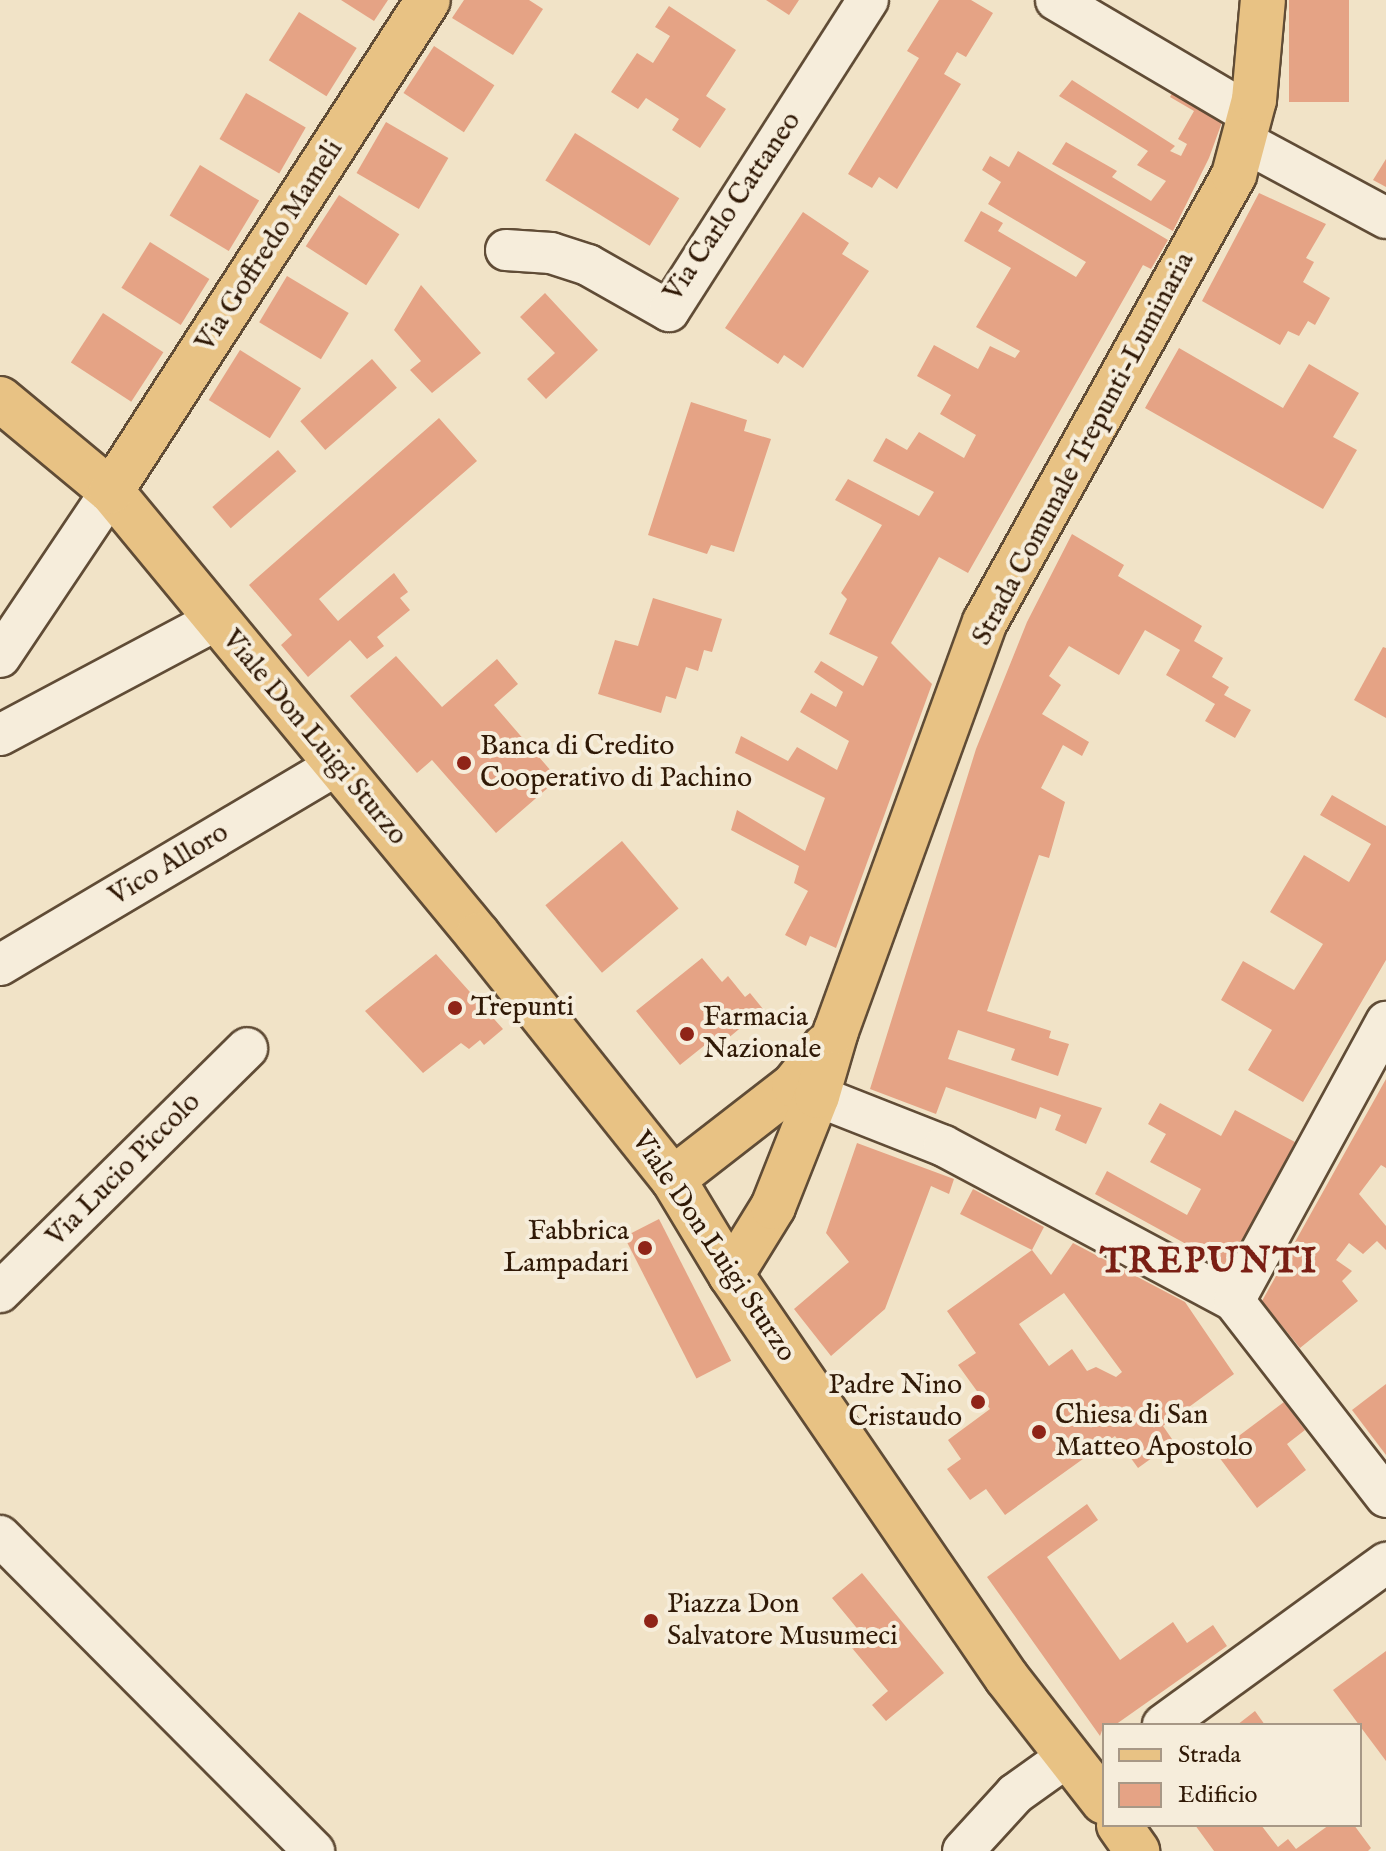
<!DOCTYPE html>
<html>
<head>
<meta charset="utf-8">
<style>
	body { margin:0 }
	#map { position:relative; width:1386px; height:1851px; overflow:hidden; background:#f1e3c7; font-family:"IM FELL English",serif }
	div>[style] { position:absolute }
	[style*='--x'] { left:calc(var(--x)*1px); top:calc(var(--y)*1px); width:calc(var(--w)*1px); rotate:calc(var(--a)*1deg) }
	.building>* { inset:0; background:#e5a385; transform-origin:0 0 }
	.roads { filter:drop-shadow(2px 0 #604c36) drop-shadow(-2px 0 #604c36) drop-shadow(0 2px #604c36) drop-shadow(0 -2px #604c36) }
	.minor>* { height:40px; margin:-20px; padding:0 20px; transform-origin:20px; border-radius:20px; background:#f6eddb }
	.major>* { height:44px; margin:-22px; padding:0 22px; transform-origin:22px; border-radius:22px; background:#e8c284 }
	.dots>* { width:22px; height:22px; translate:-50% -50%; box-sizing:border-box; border:4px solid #f6eddb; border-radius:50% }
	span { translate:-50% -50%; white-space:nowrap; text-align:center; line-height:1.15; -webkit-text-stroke:8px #f6eddb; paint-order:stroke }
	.street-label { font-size:28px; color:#301906 }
	.poi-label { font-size:28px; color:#301906 }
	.left { translate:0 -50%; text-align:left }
	.right { translate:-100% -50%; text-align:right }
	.district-label { font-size:36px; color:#7a1f14; font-weight:700; letter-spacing:2px }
	.legend { position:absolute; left:1102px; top:1723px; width:260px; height:104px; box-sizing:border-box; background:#f6eddb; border:2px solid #a79886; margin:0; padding:10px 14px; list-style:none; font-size:24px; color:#301906 }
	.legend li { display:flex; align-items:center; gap:16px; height:40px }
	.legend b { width:40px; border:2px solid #a79886 }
</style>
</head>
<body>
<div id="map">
	<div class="building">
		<div style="clip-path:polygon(341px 0,388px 0,374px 21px)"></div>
		<div style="clip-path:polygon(464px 0,529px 0,543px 9px,513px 55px,452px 18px)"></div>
		<div style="clip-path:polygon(766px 0,799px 0,789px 15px)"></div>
		<div style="clip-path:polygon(939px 0,971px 0,993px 13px,966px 57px,957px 52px,944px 74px,961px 84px,897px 189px,879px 177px,872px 188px,848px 174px,919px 58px,907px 51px)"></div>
		<div style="left:1289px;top:0;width:60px;height:102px"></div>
		<div style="clip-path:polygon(669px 6px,736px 50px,706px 96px,726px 109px,700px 148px,672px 130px,679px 119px,646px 98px,638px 109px,611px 92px,637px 53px,653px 63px,670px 36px,655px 27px)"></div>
		<div style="left:299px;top:12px;width:68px;height:57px;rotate:32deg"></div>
		<div style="left:434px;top:46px;width:72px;height:56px;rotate:33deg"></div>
		<div style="clip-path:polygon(1072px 80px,1175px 146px,1170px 151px,1181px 156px,1187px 144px,1178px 139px,1194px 111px,1170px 97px,1176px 86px,1225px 114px,1209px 158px,1173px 231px,1052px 164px,1066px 142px,1117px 171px,1112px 177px,1151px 201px,1166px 181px,1137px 165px,1148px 151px,1059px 96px)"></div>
		<div style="left:246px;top:93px;width:69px;height:53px;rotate:30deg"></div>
		<div style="left:386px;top:122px;width:72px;height:59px;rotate:30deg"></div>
		<div style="left:575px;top:133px;width:123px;height:56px;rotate:32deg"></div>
		<div style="clip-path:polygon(1018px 151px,1168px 240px,1151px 269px,1143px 265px,968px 573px,939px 557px,891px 643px,932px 684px,836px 948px,810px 936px,806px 946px,785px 935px,808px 891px,794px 883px,799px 866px,731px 830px,737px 810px,805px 851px,825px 798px,735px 753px,741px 736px,788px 761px,797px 747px,837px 770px,849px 741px,800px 712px,811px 693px,836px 707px,843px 692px,814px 672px,821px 661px,863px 686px,878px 657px,829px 634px,847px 599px,841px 593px,882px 525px,835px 500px,848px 479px,919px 516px,934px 492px,873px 461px,886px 438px,907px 450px,919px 432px,964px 458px,976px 435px,940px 414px,951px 395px,917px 376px,934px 345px,978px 369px,990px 346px,1015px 358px,1020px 351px,976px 327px,1011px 268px,964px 241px,981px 211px,1003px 223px,998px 231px,1076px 277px,1086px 262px,988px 204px,1001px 182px,982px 170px,990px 156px,1009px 167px)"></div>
		<div style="clip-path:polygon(1386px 159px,1386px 187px,1373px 180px)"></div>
		<div style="left:200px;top:165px;width:69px;height:59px;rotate:31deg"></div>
		<div style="clip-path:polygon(1259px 193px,1326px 224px,1306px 258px,1314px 262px,1303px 282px,1330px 298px,1315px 325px,1308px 321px,1299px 336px,1288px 331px,1280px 345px,1202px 301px)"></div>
		<div style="left:339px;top:195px;width:72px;height:61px;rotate:33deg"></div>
		<div style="clip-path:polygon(803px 212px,849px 243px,842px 254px,869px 271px,803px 368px,784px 355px,778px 364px,725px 328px)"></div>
		<div style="left:150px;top:242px;width:70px;height:54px;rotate:32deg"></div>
		<div style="left:287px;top:276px;width:72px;height:54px;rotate:31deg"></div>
		<div style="clip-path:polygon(421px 285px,481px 353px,432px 393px,410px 370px,421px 361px,394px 330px)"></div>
		<div style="clip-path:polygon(545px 293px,598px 350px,546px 399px,527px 379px,555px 353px,520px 317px)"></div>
		<div style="left:103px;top:313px;width:72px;height:59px;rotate:33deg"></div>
		<div style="clip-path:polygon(1179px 348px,1283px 408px,1309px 364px,1359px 393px,1333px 437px,1357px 450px,1323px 509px,1145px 408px)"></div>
		<div style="left:240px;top:350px;width:72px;height:59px;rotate:32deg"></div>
		<div style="left:372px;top:359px;width:38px;height:95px;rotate:49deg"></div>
		<div style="clip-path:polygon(691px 402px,747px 420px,744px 431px,771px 439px,734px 552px,711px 545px,707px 554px,648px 535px)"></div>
		<div style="clip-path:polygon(439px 418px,477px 461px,319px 599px,338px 621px,394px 573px,408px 592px,400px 598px,410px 610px,377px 637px,384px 646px,367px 659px,350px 640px,308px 677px,281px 645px,292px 635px,249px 585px)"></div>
		<div style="left:278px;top:450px;width:28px;height:87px;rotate:49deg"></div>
		<div style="clip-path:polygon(1072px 534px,1124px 565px,1118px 576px,1202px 626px,1194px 641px,1223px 658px,1212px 677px,1229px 687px,1224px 695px,1251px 710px,1235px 738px,1205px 721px,1215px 704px,1166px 675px,1180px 650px,1145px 630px,1119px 675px,1069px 646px,1049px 676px,1061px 685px,1042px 714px,1089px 742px,1082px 756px,1063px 745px,1041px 788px,1065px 802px,1049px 858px,1039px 855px,987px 1011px,1051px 1031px,1049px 1038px,1069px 1044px,1058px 1076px,1011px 1060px,1015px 1049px,958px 1030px,948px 1059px,1102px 1108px,1086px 1144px,1055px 1130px,1061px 1115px,1040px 1107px,1036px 1119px,946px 1087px,936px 1114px,870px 1089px,976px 749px,1027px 622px)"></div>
		<div style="clip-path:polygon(653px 598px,722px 619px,712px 652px,704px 650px,698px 671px,686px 667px,676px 699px,666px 696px,661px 713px,598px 694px,615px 640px,638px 646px)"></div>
		<div style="clip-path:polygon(1383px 647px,1386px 648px,1386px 718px,1354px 700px)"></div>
		<div style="clip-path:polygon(396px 656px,442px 707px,497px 659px,518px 684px,494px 705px,558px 779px,496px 833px,432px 760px,417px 773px,350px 696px)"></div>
		<div style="clip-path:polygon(1332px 795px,1386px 826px,1386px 960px,1303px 1102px,1248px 1070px,1272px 1030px,1221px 1000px,1243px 961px,1294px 990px,1323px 944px,1270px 912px,1304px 855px,1349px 882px,1371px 844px,1320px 815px)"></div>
		<div style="left:622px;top:841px;width:88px;height:100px;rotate:50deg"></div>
		<div style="clip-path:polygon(436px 954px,503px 1029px,484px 1045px,480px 1040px,469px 1049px,461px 1043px,423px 1073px,365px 1011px)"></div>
		<div style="clip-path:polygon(702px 958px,722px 982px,728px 976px,745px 997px,750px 993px,763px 1009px,726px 1040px,720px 1033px,680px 1065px,636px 1011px)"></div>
		<div style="clip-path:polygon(1386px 1079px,1386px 1168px,1381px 1165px,1359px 1194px,1386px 1226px,1386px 1250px,1377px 1241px,1363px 1254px,1349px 1243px,1336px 1260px,1352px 1271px,1342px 1281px,1358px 1301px,1300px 1348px,1262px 1301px)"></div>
		<div style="clip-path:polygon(1160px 1103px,1221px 1136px,1235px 1110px,1295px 1142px,1228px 1267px,1095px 1194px,1107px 1171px,1187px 1215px,1201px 1189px,1150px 1162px,1166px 1134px,1148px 1124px)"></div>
		<div style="clip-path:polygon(857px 1143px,954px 1179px,949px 1194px,931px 1186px,885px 1309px,831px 1356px,794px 1309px,849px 1262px,826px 1233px)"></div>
		<div style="clip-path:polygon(evenodd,973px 1189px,1044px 1227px,1032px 1250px,1051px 1275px,1073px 1243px,1185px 1302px,1234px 1374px,1163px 1426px,1174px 1442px,1138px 1468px,1115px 1436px,1005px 1515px,986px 1489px,970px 1500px,947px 1469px,961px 1459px,948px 1440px,990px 1409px,958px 1365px,976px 1353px,947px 1311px,1032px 1250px,960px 1214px,973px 1189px,1064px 1293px,1122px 1372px,1116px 1377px,1096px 1367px,1087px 1371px,1072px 1349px,1049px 1366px,1019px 1324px,1064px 1293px)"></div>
		<div style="left:659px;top:1219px;width:159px;height:39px;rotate:63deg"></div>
		<div style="clip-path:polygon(1386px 1384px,1386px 1455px,1352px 1410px)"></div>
		<div style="clip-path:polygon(1284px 1402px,1305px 1430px,1287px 1444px,1306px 1470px,1257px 1508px,1216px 1453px)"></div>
		<div style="clip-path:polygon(1087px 1504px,1098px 1520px,1047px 1557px,1120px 1660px,1173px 1622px,1187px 1643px,1213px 1625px,1227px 1646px,1115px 1725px,1104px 1725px,1100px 1736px,987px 1577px)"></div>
		<div style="clip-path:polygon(862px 1573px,944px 1673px,886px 1721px,872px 1705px,888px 1691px,852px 1648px,865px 1638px,832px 1598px)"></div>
		<div style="clip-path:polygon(1386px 1651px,1386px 1761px,1333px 1690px)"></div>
		<div style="clip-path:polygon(1255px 1711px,1265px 1725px,1237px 1725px)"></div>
		<div style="clip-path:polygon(1195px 1825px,1261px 1825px,1278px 1847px,1288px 1839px,1296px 1849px,1329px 1825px,1354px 1825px,1371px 1848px,1368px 1851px,1214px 1851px)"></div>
	</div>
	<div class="roads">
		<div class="minor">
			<div style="--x:1056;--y:0;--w:226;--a:30.5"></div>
			<div style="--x:1245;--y:142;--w:160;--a:28.3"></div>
			<div style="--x:506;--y:250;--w:45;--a:3.8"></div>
			<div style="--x:551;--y:253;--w:39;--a:18"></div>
			<div style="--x:588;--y:265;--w:93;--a:29.6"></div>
			<div style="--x:669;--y:311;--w:369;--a:-57.4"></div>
			<div style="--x:0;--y:657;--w:200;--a:-56.2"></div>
			<div style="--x:0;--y:735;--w:245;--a:-28"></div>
			<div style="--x:0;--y:965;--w:392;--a:-30.7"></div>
			<div style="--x:817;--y:1096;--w:136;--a:21.5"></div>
			<div style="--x:944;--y:1146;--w:329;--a:28.1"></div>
			<div style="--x:1234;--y:1301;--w:248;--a:52.2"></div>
			<div style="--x:0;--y:1292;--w:347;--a:-44.6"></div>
			<div style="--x:1234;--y:1301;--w:318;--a:-61.4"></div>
			<div style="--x:0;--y:1536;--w:445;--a:45.1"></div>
			<div style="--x:1163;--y:1725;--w:276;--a:-36"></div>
			<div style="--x:963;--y:1851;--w:77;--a:-47.6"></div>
			<div style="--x:1015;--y:1794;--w:65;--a:-35.6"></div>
		</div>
		<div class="major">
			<div style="--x:0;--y:399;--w:144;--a:39.7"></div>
			<div style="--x:111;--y:491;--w:576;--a:50.42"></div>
			<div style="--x:478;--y:935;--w:312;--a:51.4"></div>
			<div style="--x:673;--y:1179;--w:112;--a:58.9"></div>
			<div style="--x:731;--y:1275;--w:488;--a:55.6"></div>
			<div style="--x:1007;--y:1678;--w:157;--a:52"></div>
			<div style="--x:111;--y:491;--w:584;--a:-57.15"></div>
			<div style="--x:673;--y:1179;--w:153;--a:-37.8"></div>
			<div style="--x:794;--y:1085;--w:50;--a:-51.5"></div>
			<div style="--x:731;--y:1275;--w:80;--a:-58.3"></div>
			<div style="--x:773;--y:1207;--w:119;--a:-68.4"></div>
			<div style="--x:817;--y:1096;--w:68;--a:-73.7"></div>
			<div style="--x:836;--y:1031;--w:435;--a:-70"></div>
			<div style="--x:985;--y:622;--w:512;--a:-60.88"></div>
			<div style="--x:1234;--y:175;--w:78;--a:-75.1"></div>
			<div style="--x:1254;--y:100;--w:100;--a:-84.9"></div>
			<div style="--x:1119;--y:1825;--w:32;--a:55"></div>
		</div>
	</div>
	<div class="dots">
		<div style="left:464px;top:763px;background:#8f2418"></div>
		<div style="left:455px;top:1008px;background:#8f2418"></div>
		<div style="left:687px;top:1034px;background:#8f2418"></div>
		<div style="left:645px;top:1248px;background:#8f2418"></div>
		<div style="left:978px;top:1402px;background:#8f2418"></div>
		<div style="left:1039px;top:1432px;background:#8f2418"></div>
		<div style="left:651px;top:1621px;background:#8f2418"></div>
	</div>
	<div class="street-label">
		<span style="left:733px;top:207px;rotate:-56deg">Via Carlo Cattaneo</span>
		<span style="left:270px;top:246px;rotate:-57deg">Via Goffredo Mameli</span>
		<span style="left:1084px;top:449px;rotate:-62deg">Strada Comunale Trepunti-Luminaria</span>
		<span style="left:314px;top:738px;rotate:50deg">Viale Don Luigi Sturzo</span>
		<span style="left:169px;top:865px;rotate:-31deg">Vico Alloro</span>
		<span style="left:124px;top:1170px;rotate:-45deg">Via Lucio Piccolo</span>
		<span style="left:713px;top:1247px;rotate:56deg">Viale Don Luigi Sturzo</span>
	</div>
	<div class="poi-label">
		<span class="left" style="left:480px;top:763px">Banca di Credito<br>Cooperativo di Pachino</span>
		<span class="left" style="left:471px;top:1008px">Trepunti</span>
		<span class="left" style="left:703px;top:1034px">Farmacia<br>Nazionale</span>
		<span class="right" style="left:629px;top:1248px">Fabbrica<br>Lampadari</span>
		<span class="right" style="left:962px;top:1402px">Padre Nino<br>Cristaudo</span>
		<span class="left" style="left:1055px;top:1432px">Chiesa di San<br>Matteo Apostolo</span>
		<span class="left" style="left:667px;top:1621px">Piazza Don<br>Salvatore Musumeci</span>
	</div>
	<div class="district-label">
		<span style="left:1209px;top:1263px">TREPUNTI</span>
	</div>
	<ul class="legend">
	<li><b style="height:10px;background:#e8c284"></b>Strada</li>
	<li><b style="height:22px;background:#e5a385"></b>Edificio</li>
	</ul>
</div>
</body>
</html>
